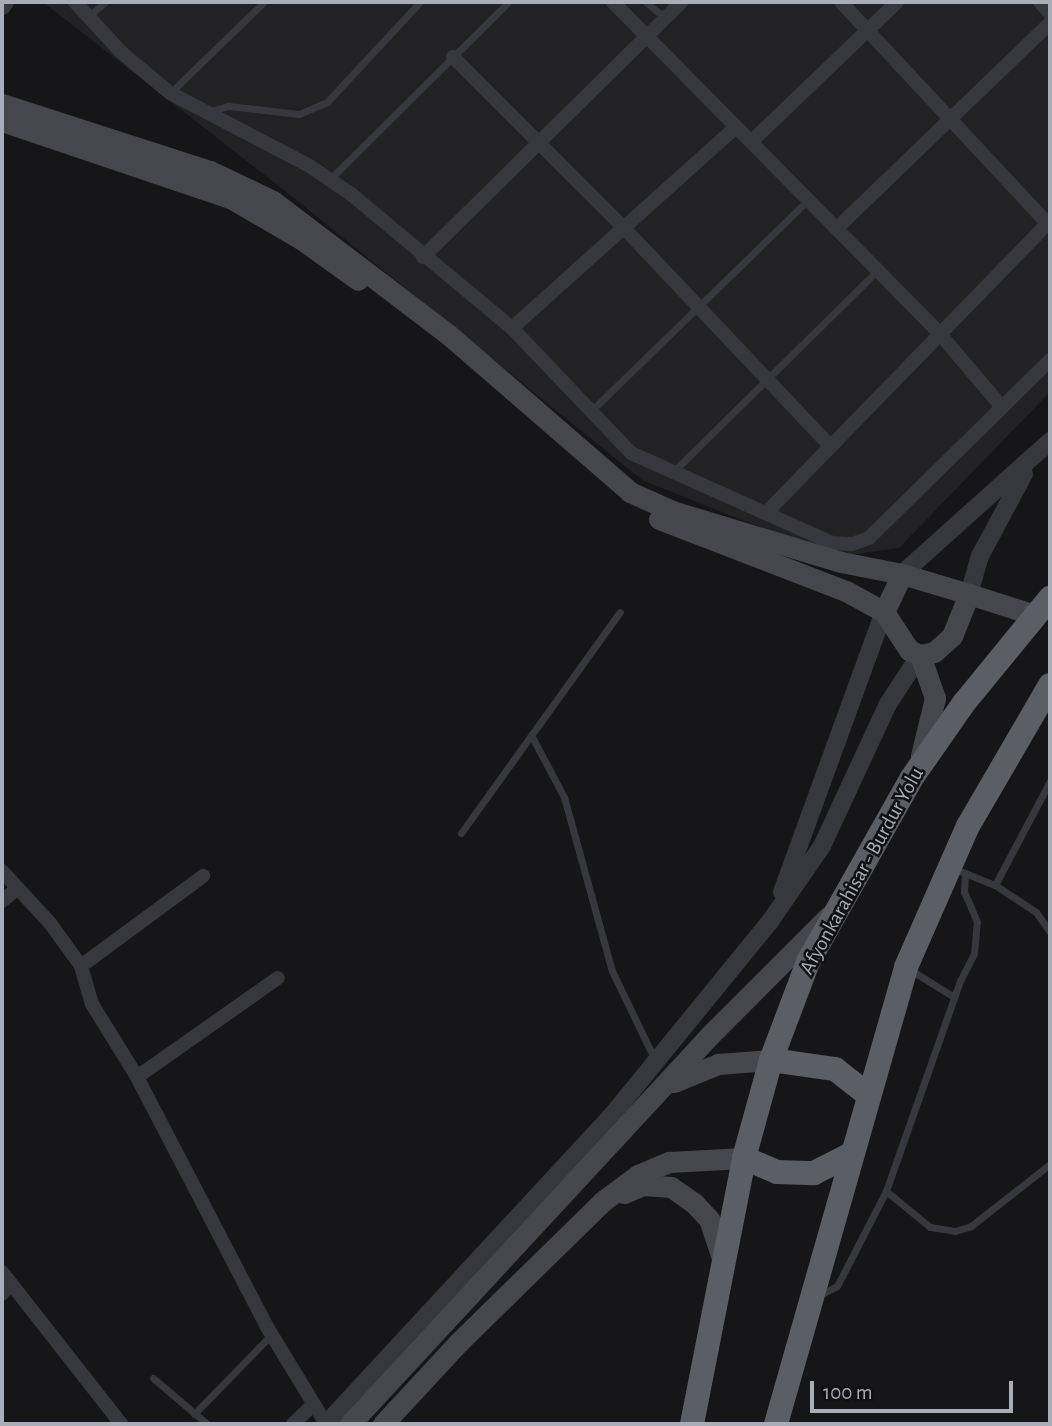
<!DOCTYPE html>
<html>
<head>
<meta charset="utf-8">
<style>
	body { margin:0 }
	#map { position:relative; width:1052px; height:1426px; overflow:hidden; background:#161618; font-family:"Alegreya Sans",sans-serif }
	div>[style] { position:absolute }
	[style*='--x'] { left:calc(var(--x)*1px); top:calc(var(--y)*1px); width:calc(var(--w)*1px); rotate:calc(var(--a)*1deg) }
	.built>* { inset:0; background:#222225 }
	.service>* { height:7px; margin:-3.5px; padding:0 3.5px; transform-origin:3.5px; border-radius:3.5px; background:#37383d }
	.minor>* { height:14px; margin:-7px; padding:0 7px; transform-origin:7px; border-radius:7px; background:#37383d }
	.tertiary>* { height:18px; margin:-9px; padding:0 9px; transform-origin:9px; border-radius:9px; background:#37383d }
	.secondary>* { height:21px; margin:-10.5px; padding:0 10.5px; transform-origin:10.5px; border-radius:10.5px; background:#45474d }
	.trunk>* { height:24px; margin:-12px; padding:0 12px; transform-origin:12px; border-radius:12px; background:#5b5e65 }
	span { translate:-50% -50%; white-space:nowrap; text-align:center; line-height:1.15; -webkit-text-stroke:5px #111113; paint-order:stroke }
	.street-label { font-size:21px; color:#a8adb8 }
	.frame { position:absolute; inset:0; border:4px solid #a8adb8; pointer-events:none }
	.scale { position:absolute; left:810px; top:1381px; width:203px; height:32px; box-sizing:border-box; border:4px solid #a8adb8; border-top:0; padding-left:9px; font-size:21px; line-height:24px; white-space:nowrap; color:#a8adb8; -webkit-text-stroke:5px #111113; paint-order:stroke }
</style>
</head>
<body>
<div id="map">
	<div class="built">
		<div style="clip-path:polygon(43px 2px,1050px 2px,1050px 392px,899px 548px,835px 557px,642px 480px,289px 194px)"></div>
	</div>
	<div class="service">
		<div style="--x:646;--y:2;--w:23;--a:40"></div>
		<div style="--x:90;--y:15;--w:20;--a:-41"></div>
		<div style="--x:170;--y:93;--w:131;--a:-44.1"></div>
		<div style="--x:208;--y:112;--w:21;--a:-17"></div>
		<div style="--x:228;--y:106;--w:71;--a:6.4"></div>
		<div style="--x:299;--y:114;--w:30;--a:-23"></div>
		<div style="--x:327;--y:102;--w:137;--a:-47.1"></div>
		<div style="--x:330;--y:179;--w:251;--a:-44.8"></div>
		<div style="--x:591;--y:411;--w:303;--a:-44.2"></div>
		<div style="--x:672;--y:473;--w:288;--a:-44.6"></div>
		<div style="--x:531;--y:735;--w:70;--a:62"></div>
		<div style="--x:564;--y:797;--w:180;--a:74.6"></div>
		<div style="--x:612;--y:971;--w:99;--a:64.2"></div>
		<div style="--x:461;--y:833;--w:272;--a:-54.3"></div>
		<div style="--x:960;--y:871;--w:38;--a:22"></div>
		<div style="--x:995;--y:885;--w:49;--a:33.4"></div>
		<div style="--x:1036;--y:912;--w:24;--a:55"></div>
		<div style="--x:995;--y:885;--w:118;--a:-62.1"></div>
		<div style="--x:909;--y:969;--w:53;--a:31.9"></div>
		<div style="--x:886;--y:1191;--w:57;--a:39.3"></div>
		<div style="--x:930;--y:1227;--w:25;--a:9"></div>
		<div style="--x:955;--y:1231;--w:17;--a:-17"></div>
		<div style="--x:971;--y:1226;--w:100;--a:-38.1"></div>
		<div style="--x:818;--y:1296;--w:21;--a:-28"></div>
		<div style="--x:837;--y:1286;--w:107;--a:-62.7"></div>
		<div style="--x:886;--y:1191;--w:223;--a:-70.6"></div>
		<div style="--x:960;--y:981;--w:30;--a:-63"></div>
		<div style="--x:974;--y:954;--w:32;--a:-85"></div>
		<div style="--x:977;--y:922;--w:33;--a:-113"></div>
		<div style="--x:964;--y:892;--w:19;--a:-87"></div>
		<div style="--x:153;--y:1378;--w:71;--a:40.4"></div>
		<div style="--x:194;--y:1414;--w:110;--a:-45.7"></div>
	</div>
	<div class="minor">
		<div style="--x:75;--y:2;--w:68;--a:47.4"></div>
		<div style="--x:121;--y:52;--w:64;--a:39.9"></div>
		<div style="--x:170;--y:93;--w:156;--a:27.6"></div>
		<div style="--x:308;--y:165;--w:52;--a:34"></div>
		<div style="--x:351;--y:194;--w:209;--a:39.8"></div>
		<div style="--x:512;--y:328;--w:173;--a:46.4"></div>
		<div style="--x:631;--y:453;--w:220;--a:24.1"></div>
		<div style="--x:832;--y:543;--w:20;--a:3"></div>
		<div style="--x:852;--y:544;--w:18;--a:-19"></div>
		<div style="--x:869;--y:538;--w:254;--a:-44.5"></div>
		<div style="--x:613;--y:2;--w:466;--a:45.4"></div>
		<div style="--x:940;--y:334;--w:96;--a:49.7"></div>
		<div style="--x:841;--y:2;--w:306;--a:47"></div>
		<div style="--x:1040;--y:2;--w:15;--a:48"></div>
		<div style="--x:453;--y:57;--w:242;--a:45"></div>
		<div style="--x:624;--y:228;--w:301;--a:46.6"></div>
		<div style="--x:751;--y:142;--w:202;--a:-43.8"></div>
		<div style="--x:836;--y:229;--w:297;--a:-43.9"></div>
		<div style="--x:423;--y:257;--w:363;--a:-44.6"></div>
		<div style="--x:512;--y:328;--w:301;--a:-41.9"></div>
		<div style="--x:768;--y:511;--w:405;--a:-45.8"></div>
		<div style="--x:2;--y:871;--w:71;--a:47.3"></div>
		<div style="--x:50;--y:923;--w:53;--a:54.2"></div>
		<div style="--x:81;--y:966;--w:152;--a:-36.4"></div>
		<div style="--x:2;--y:901;--w:19;--a:-39"></div>
		<div style="--x:81;--y:966;--w:40;--a:74"></div>
		<div style="--x:92;--y:1004;--w:86;--a:58.3"></div>
		<div style="--x:137;--y:1077;--w:172;--a:-35.1"></div>
		<div style="--x:137;--y:1077;--w:282;--a:62.5"></div>
		<div style="--x:267;--y:1327;--w:114;--a:58.7"></div>
		<div style="--x:2;--y:1272;--w:193;--a:51.9"></div>
		<div style="--x:2;--y:1294;--w:13;--a:-48"></div>
		<div style="--x:293;--y:1424;--w:28;--a:-44"></div>
	</div>
	<div class="tertiary">
		<div style="--x:2;--y:6;--w:5;--a:-53"></div>
		<div style="--x:902;--y:574;--w:199;--a:-41.9"></div>
		<div style="--x:969;--y:594;--w:40;--a:-74"></div>
		<div style="--x:980;--y:556;--w:93;--a:-61.8"></div>
		<div style="--x:782;--y:892;--w:298;--a:-70"></div>
		<div style="--x:326;--y:1424;--w:422;--a:-47.2"></div>
		<div style="--x:613;--y:1114;--w:250;--a:-50.8"></div>
		<div style="--x:771;--y:920;--w:90;--a:-55.4"></div>
		<div style="--x:822;--y:846;--w:157;--a:-65.1"></div>
		<div style="--x:888;--y:704;--w:59;--a:-56.9"></div>
	</div>
	<div class="secondary">
		<div style="--x:2;--y:104;--w:219;--a:17.9"></div>
		<div style="--x:210;--y:171;--w:70;--a:25.5"></div>
		<div style="--x:273;--y:201;--w:221;--a:37.3"></div>
		<div style="--x:449;--y:335;--w:240;--a:40.9"></div>
		<div style="--x:630;--y:492;--w:46;--a:24.3"></div>
		<div style="--x:672;--y:511;--w:177;--a:16.8"></div>
		<div style="--x:841;--y:562;--w:62;--a:11.1"></div>
		<div style="--x:2;--y:121;--w:243;--a:18.7"></div>
		<div style="--x:232;--y:199;--w:80;--a:30.1"></div>
		<div style="--x:301;--y:239;--w:70;--a:35.7"></div>
		<div style="--x:659;--y:519;--w:200;--a:21.1"></div>
		<div style="--x:846;--y:591;--w:43;--a:28.9"></div>
		<div style="--x:902;--y:574;--w:70;--a:16.6"></div>
		<div style="--x:969;--y:594;--w:45;--a:112"></div>
		<div style="--x:952;--y:636;--w:24;--a:138"></div>
		<div style="--x:934;--y:652;--w:14;--a:168"></div>
		<div style="--x:920;--y:655;--w:12;--a:-156"></div>
		<div style="--x:909;--y:650;--w:45;--a:-123.3"></div>
		<div style="--x:884;--y:612;--w:42;--a:-64.7"></div>
		<div style="--x:969;--y:594;--w:69;--a:17.7"></div>
		<div style="--x:920;--y:655;--w:46;--a:70.8"></div>
		<div style="--x:935;--y:698;--w:60;--a:103.6"></div>
		<div style="--x:674;--y:1082;--w:48;--a:-22.2"></div>
		<div style="--x:718;--y:1064;--w:53;--a:-4.3"></div>
		<div style="--x:624;--y:1193;--w:21;--a:-23"></div>
		<div style="--x:643;--y:1185;--w:28;--a:4"></div>
		<div style="--x:671;--y:1187;--w:28;--a:35"></div>
		<div style="--x:694;--y:1203;--w:22;--a:47"></div>
		<div style="--x:709;--y:1219;--w:44;--a:71.6"></div>
		<div style="--x:350;--y:1424;--w:531;--a:-47.21"></div>
		<div style="--x:711;--y:1034;--w:167;--a:-45"></div>
		<div style="--x:383;--y:1424;--w:112;--a:-47.2"></div>
		<div style="--x:459;--y:1342;--w:202;--a:-44.4"></div>
		<div style="--x:603;--y:1201;--w:44;--a:-36.6"></div>
		<div style="--x:638;--y:1175;--w:34;--a:-23"></div>
		<div style="--x:669;--y:1162;--w:75;--a:-3.1"></div>
	</div>
	<div class="trunk">
		<div style="--x:771;--y:1060;--w:65;--a:8"></div>
		<div style="--x:835;--y:1069;--w:41;--a:38"></div>
		<div style="--x:744;--y:1158;--w:36;--a:23"></div>
		<div style="--x:777;--y:1172;--w:37;--a:2"></div>
		<div style="--x:814;--y:1173;--w:39;--a:-27"></div>
		<div style="--x:692;--y:1424;--w:271;--a:-78.9"></div>
		<div style="--x:744;--y:1158;--w:102;--a:-74.6"></div>
		<div style="--x:771;--y:1060;--w:105;--a:-69.3"></div>
		<div style="--x:808;--y:962;--w:210;--a:-60.6"></div>
		<div style="--x:911;--y:779;--w:93;--a:-55.1"></div>
		<div style="--x:964;--y:703;--w:136;--a:-50.7"></div>
		<div style="--x:776;--y:1424;--w:475;--a:-74.1"></div>
		<div style="--x:906;--y:967;--w:154;--a:-66.3"></div>
		<div style="--x:968;--y:826;--w:163;--a:-59.8"></div>
	</div>
	<div class="street-label">
		<span style="left:862px;top:871px;rotate:-61deg">Afyonkarahisar - Burdur Yolu</span>
	</div>
	<div class="frame"></div>
	<div class="scale">100 m</div>
</div>
</body>
</html>
